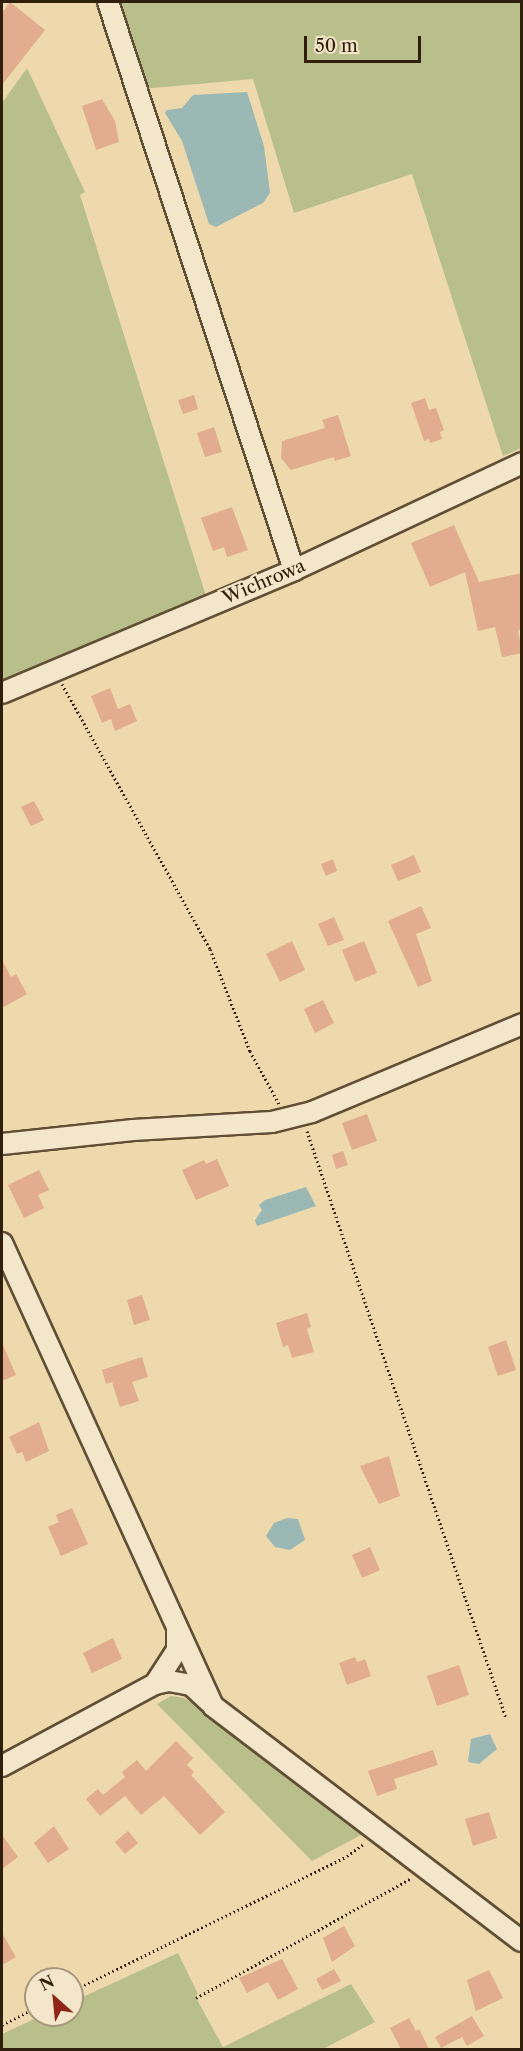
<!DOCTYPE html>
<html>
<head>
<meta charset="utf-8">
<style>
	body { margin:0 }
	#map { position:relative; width:523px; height:2051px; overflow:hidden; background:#eed9ad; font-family:"Libre Caslon Text",serif }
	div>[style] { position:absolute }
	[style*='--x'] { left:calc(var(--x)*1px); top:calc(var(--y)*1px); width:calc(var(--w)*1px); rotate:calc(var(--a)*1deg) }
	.green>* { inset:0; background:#b8bf8a }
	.water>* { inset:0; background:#9cb8b4 }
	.building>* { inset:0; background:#e2ac8e }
	.path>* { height:3px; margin-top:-1.5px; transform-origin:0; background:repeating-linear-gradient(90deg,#311f0d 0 1.5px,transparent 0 4.5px) }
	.roads { filter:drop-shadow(2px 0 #604e35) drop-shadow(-2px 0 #604e35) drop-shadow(0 2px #604e35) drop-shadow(0 -2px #604e35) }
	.minor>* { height:20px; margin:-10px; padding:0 10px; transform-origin:10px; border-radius:10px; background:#f4e6ca }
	span { translate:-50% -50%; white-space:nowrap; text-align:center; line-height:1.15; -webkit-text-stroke:4.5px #f4e6ca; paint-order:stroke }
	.street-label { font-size:18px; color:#311f0d }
	.frame { position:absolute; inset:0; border:3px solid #311f0d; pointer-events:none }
	.north { position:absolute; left:24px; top:1967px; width:60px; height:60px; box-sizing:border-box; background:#f4e6ca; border:2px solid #a6967e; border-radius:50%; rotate:333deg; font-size:16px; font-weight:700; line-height:24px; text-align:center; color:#311f0d }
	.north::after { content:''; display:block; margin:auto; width:21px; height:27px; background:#8f2418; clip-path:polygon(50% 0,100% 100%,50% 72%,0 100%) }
	.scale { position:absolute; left:304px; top:36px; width:117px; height:27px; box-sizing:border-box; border:3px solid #311f0d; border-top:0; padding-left:8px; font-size:18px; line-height:21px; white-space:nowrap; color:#311f0d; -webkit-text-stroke:4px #f4e6ca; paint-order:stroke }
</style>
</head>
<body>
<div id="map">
	<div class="green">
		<div style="clip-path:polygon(118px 2px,521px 2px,521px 448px,503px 456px,412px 174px,294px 213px,253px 79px,142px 89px)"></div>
		<div style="clip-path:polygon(27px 68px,85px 192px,80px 195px,206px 596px,2px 684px,2px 103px)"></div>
		<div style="clip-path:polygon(171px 1696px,184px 1698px,208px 1713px,361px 1835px,312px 1861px,157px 1704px)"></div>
		<div style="clip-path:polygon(178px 1953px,198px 1994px,195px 1996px,223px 2047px,351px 1984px,375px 2022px,323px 2049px,2px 2049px,2px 2034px,43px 2015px,72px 2015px,72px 2002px)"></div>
	</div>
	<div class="water">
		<div style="clip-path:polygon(247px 92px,264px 146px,270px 193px,263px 203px,216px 227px,209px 224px,182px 141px,165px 113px,167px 110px,182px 108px,193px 95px)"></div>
		<div style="clip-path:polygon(306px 1187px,316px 1206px,257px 1226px,255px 1220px,262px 1210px,259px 1205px,265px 1200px)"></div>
		<div style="clip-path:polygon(287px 1518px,298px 1519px,305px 1540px,290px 1550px,275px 1547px,266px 1536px,274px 1523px)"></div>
		<div style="clip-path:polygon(490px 1734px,497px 1749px,479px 1764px,468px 1762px,471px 1739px)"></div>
	</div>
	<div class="building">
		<div style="clip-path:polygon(10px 2px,45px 30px,2px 85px,2px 13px)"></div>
		<div style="clip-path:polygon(102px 99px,115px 121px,119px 142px,96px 150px,82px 106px)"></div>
		<div style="clip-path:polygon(194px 395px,198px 409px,183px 414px,178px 400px)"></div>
		<div style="clip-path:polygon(425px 398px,429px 410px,436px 408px,444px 430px,440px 432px,442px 439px,430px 443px,429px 439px,424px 441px,411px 403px)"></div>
		<div style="clip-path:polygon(338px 415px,351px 456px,335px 461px,334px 457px,291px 470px,281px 458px,282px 441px,325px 428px,322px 420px)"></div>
		<div style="clip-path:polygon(214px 427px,222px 452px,205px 457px,197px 433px)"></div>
		<div style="clip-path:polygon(232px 507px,248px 550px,227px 557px,224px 547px,213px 551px,201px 518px)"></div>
		<div style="clip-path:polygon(454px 525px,479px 582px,522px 573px,522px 629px,518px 630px,522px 653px,502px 657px,495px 627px,478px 631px,465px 572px,430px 587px,411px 543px)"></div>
		<div style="clip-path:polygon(110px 688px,118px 709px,130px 704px,137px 721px,115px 731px,111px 719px,102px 723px,91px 696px)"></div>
		<div style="clip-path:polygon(34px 801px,44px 820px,31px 826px,21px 807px)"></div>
		<div style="clip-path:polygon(414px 855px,421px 872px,398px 881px,391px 865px)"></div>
		<div style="clip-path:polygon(333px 859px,337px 871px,326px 876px,321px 864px)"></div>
		<div style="clip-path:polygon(421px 906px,431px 928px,416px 934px,432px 981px,418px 987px,388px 921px)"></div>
		<div style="clip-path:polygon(334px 917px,344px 940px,328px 946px,318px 924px)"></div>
		<div style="clip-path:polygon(292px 941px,305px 970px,280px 982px,266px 954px)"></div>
		<div style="clip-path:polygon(364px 941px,377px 973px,355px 982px,342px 950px)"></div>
		<div style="clip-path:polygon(2px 960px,11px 977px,16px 974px,27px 994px,2px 1008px)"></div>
		<div style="clip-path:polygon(323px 1000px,334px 1023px,315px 1033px,304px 1009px)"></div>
		<div style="clip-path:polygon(367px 1114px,377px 1141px,352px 1150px,342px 1123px)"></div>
		<div style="clip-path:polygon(343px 1151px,348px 1165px,336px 1169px,332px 1155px)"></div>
		<div style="clip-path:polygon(217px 1159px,229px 1186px,196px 1200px,182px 1170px,204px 1160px,206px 1164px)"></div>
		<div style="clip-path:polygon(39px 1170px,49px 1190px,38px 1195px,44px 1208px,24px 1218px,8px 1185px)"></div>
		<div style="clip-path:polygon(142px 1295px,150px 1320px,134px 1325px,127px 1300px)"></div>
		<div style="clip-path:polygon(307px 1313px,311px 1327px,307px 1329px,314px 1352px,292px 1358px,288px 1345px,283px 1347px,276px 1323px)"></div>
		<div style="clip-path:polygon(506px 1340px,516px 1370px,498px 1376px,488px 1347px)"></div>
		<div style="clip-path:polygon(2px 1343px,16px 1375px,2px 1381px)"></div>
		<div style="clip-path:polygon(142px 1357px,148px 1377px,132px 1382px,139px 1401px,120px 1407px,112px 1382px,106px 1384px,102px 1370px)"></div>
		<div style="clip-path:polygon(39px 1422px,49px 1451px,26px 1462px,22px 1452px,17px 1454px,9px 1437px)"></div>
		<div style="clip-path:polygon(389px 1456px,400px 1496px,379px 1504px,360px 1466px)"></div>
		<div style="clip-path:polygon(72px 1508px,88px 1544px,61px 1556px,48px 1527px,59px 1522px,56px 1515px)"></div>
		<div style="clip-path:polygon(370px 1547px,380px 1570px,362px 1578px,352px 1555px)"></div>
		<div style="clip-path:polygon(113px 1638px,122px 1659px,92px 1673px,83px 1653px)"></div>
		<div style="clip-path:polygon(355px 1657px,357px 1662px,365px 1659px,371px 1676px,347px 1685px,339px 1663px)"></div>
		<div style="clip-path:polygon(459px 1665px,469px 1695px,437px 1706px,427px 1676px)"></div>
		<div style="clip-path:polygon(176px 1741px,193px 1758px,187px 1765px,194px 1772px,191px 1775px,225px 1812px,200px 1835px,164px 1796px,141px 1815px,125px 1796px,100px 1816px,86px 1799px,98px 1789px,103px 1795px,125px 1777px,122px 1772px,137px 1760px,146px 1771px)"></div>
		<div style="clip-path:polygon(433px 1750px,438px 1765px,394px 1779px,397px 1789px,377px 1796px,368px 1771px)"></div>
		<div style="clip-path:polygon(489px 1812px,497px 1838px,473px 1846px,465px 1819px)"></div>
		<div style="clip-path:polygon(54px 1826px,69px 1849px,48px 1863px,34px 1843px)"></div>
		<div style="clip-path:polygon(128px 1831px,138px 1843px,125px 1854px,115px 1842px)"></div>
		<div style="clip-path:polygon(2px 1835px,18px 1857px,2px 1869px)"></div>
		<div style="clip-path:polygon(344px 1926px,355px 1946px,332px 1962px,323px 1938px)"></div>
		<div style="clip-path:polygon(2px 1933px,16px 1957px,2px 1965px)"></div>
		<div style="clip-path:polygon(282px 1959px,298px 1989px,278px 2000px,268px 1982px,247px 1993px,239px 1978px)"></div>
		<div style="clip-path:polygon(334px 1969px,341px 1981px,322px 1990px,316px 1979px)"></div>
		<div style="clip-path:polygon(489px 1970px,503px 1998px,476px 2011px,467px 1980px)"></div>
		<div style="clip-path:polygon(472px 2016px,484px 2036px,467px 2046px,462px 2037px,441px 2048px,435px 2037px)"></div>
		<div style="clip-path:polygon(409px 2018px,416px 2031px,419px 2029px,429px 2049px,401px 2049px,390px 2028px)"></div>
	</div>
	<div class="path">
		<div style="--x:62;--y:684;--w:304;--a:60.8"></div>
		<div style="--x:210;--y:949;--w:110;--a:68.6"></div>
		<div style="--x:250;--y:1051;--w:60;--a:61.3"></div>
		<div style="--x:307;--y:1131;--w:620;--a:71.27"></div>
		<div style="--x:72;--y:1991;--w:306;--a:-26.1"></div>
		<div style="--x:347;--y:1856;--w:22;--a:-36"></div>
		<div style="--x:196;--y:1998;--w:247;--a:-29.1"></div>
		<div style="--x:2;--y:2025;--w:38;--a:-27"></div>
	</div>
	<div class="roads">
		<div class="minor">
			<div style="--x:108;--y:2;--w:598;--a:71.87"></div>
			<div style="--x:2;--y:693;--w:317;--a:-22.8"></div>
			<div style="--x:294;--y:570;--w:252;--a:-25.1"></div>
			<div style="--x:2;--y:1144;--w:132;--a:-6.1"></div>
			<div style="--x:133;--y:1130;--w:139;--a:-3.3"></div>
			<div style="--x:272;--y:1122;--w:41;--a:-14"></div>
			<div style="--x:312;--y:1112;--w:228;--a:-22.7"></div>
			<div style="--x:2;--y:1243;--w:509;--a:65.5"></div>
			<div style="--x:213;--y:1706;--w:388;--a:37.3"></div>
			<div style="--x:155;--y:1684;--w:40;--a:-57.1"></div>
			<div style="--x:177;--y:1650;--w:20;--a:-90"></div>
			<div style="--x:2;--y:1766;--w:174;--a:-28.2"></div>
			<div style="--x:155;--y:1684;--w:14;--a:-12"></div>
			<div style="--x:169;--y:1681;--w:22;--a:10"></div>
			<div style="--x:191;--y:1685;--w:25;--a:43"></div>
		</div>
	</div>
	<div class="street-label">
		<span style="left:264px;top:582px;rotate:-23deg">Wichrowa</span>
	</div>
	<div class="frame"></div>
	<div class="north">N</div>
	<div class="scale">50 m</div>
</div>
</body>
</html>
